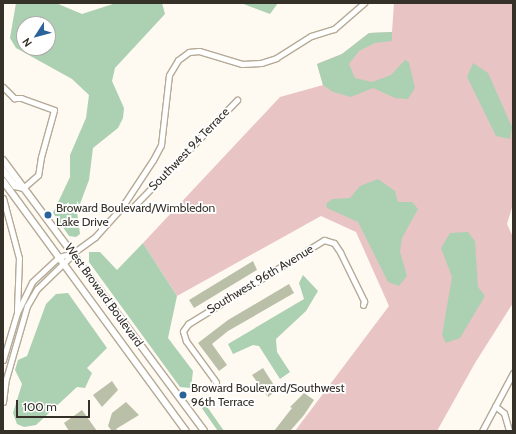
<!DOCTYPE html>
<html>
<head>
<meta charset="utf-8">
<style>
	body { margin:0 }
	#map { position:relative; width:516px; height:434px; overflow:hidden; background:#fef9f1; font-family:Cabin,sans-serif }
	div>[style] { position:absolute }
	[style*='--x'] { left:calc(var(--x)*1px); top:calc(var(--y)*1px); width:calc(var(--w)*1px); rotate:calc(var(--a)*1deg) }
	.green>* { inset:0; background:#e9c4c5 }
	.water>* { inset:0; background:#acd0b2 }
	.canal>* { height:5px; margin:-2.5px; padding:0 2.5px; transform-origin:2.5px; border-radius:2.5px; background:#acd0b2 }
	.building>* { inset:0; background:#babfa8 }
	.roads { filter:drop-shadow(1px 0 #b5aa96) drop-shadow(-1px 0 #b5aa96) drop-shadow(0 1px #b5aa96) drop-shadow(0 -1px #b5aa96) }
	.minor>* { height:5px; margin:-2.5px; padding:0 2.5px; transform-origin:2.5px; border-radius:2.5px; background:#fff }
	.major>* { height:6px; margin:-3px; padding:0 3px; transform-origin:3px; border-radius:3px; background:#fff }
	.dots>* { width:11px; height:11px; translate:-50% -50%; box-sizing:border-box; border:2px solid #fff; border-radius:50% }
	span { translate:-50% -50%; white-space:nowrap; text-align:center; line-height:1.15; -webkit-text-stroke:3.5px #fff; paint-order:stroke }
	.street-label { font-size:12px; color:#353028 }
	.poi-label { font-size:12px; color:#353028 }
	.left { translate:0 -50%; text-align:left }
	.frame { position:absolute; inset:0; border:4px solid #353028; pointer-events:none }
	.north { position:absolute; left:16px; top:16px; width:40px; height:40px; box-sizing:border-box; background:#fff; border:1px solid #aeaca9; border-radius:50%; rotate:234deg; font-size:11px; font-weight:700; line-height:16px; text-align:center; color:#353028 }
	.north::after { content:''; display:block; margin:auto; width:14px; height:18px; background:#2a629a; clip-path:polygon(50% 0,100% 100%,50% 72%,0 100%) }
	.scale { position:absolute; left:16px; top:400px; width:74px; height:18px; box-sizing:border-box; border:2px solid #353028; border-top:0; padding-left:5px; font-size:12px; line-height:14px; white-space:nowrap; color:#353028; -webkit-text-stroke:3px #fff; paint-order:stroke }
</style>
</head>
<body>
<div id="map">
	<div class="green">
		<div style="clip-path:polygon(394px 3px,513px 3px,513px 204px,507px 224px,513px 237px,513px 303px,475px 363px,437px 431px,295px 431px,389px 306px,356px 232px,321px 216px,177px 296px,143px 243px,280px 97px,323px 85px,317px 64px,342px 54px,369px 33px,392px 32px)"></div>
	</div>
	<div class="water">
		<div style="clip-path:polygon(evenodd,16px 3px,56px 3px,82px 14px,116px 3px,162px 3px,165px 14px,115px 68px,112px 81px,124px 108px,123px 118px,118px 128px,93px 148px,89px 180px,77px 212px,80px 234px,76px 237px,69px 236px,53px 213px,70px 177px,70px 155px,86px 118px,89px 95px,72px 79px,16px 48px,10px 38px,16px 3px,24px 24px,48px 24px,48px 48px,24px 48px,24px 24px)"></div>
		<div style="clip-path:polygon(241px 3px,278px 3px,270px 14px)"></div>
		<div style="clip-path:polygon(392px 32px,392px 41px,375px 43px,359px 51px,349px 64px,355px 78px,372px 82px,391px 75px,405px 60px,409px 62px,415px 88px,408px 99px,395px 98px,373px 88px,351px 97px,333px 92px,323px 85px,317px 64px,342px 54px,369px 33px)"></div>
		<div style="clip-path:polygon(473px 63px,488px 73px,512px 127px,510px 139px,496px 136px,467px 77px)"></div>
		<div style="clip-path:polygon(378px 179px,395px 191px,398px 202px,412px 202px,418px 209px,402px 238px,400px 252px,407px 276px,399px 286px,388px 282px,358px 222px,327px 208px,326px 204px,332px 199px,350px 198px,360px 186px)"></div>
		<div style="clip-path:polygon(468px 232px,475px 241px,478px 287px,485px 296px,460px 338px,446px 343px,442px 335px,452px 277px,441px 248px,450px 233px)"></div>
		<div style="clip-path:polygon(143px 243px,177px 296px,168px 338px,193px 371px,191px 388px,180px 387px,89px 262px,89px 252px,100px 252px,117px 270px)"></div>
		<div style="clip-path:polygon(303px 275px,318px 291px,306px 311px,276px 339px,277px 352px,290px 372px,280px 379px,259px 346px,253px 345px,233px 354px,228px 344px,304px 299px,299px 283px)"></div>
		<div style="clip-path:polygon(68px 293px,107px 348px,87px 368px,92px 373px,85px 388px,77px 387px,36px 425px,24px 427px,17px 424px,13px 413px,22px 384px,15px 370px,18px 360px,27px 356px,46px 304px,56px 294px)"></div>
	</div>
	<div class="canal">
		<div style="--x:204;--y:407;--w:29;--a:55"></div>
	</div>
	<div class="building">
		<div style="clip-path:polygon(253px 261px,257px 270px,194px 308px,189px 300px)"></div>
		<div style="clip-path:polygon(289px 284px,294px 293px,228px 331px,212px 344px,227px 365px,219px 371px,198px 343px,228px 320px)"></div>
		<div style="clip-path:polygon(263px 368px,277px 390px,268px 397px,252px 375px)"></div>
		<div style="clip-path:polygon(112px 381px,118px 390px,102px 407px,93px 395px)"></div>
		<div style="clip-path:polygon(304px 393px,314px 400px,304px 415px,290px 431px,274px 431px,292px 408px,290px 407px)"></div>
		<div style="clip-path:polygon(126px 402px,139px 415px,116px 429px,118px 431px,112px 431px,108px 426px,112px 413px)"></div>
		<div style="clip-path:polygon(82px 410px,97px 431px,69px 431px,64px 423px)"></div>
	</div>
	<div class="roads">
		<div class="minor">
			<div style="--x:3;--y:87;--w:16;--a:45"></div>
			<div style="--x:14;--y:98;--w:7;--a:0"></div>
			<div style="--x:21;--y:98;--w:35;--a:20"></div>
			<div style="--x:54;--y:110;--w:49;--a:105.5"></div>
			<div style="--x:41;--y:157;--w:18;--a:99"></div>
			<div style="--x:38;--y:175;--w:20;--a:139"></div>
			<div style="--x:3;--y:198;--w:62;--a:75.1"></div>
			<div style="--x:19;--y:258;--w:53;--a:92.2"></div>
			<div style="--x:122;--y:207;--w:10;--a:6"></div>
			<div style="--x:132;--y:208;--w:151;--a:-45.8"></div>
			<div style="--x:3;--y:360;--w:49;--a:-73.4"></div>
			<div style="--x:17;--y:313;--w:34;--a:-64"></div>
			<div style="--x:32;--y:282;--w:37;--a:-43"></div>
			<div style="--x:59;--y:257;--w:15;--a:-16"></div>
			<div style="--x:73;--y:253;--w:27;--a:-36"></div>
			<div style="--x:95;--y:237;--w:40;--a:-48"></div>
			<div style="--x:122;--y:207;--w:56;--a:-56.6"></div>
			<div style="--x:153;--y:160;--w:17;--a:-62"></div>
			<div style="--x:161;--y:145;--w:70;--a:-83.5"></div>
			<div style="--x:169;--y:75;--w:17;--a:-59"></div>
			<div style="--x:178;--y:60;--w:14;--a:-36"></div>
			<div style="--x:189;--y:52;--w:10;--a:-6"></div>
			<div style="--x:199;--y:51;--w:45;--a:16.8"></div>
			<div style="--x:242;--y:64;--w:19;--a:-3"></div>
			<div style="--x:261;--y:63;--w:16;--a:-18"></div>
			<div style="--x:276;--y:58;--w:41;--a:-32.2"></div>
			<div style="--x:311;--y:36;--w:24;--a:-17"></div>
			<div style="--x:334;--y:29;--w:40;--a:-41"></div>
			<div style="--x:216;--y:382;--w:51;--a:-126.2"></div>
			<div style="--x:186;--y:341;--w:10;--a:-107"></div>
			<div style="--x:183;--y:331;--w:9;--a:-54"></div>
			<div style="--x:188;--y:324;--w:160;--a:-31.7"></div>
			<div style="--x:324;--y:240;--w:10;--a:17"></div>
			<div style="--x:334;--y:243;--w:11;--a:56"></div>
			<div style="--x:340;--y:252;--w:55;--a:63.9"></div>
			<div style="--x:364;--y:301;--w:4;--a:104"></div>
			<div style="--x:3;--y:402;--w:23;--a:-83"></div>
			<div style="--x:6;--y:379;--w:76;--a:-74"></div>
			<div style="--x:27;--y:306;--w:20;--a:-60"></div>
			<div style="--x:37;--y:289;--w:50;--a:-44.2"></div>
			<div style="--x:495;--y:406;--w:11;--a:38"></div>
			<div style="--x:504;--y:413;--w:19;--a:74"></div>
			<div style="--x:482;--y:431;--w:66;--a:-61.9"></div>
		</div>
		<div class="major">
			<div style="--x:3;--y:160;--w:337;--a:53.4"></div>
			<div style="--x:3;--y:170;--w:20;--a:53"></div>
			<div style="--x:15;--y:186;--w:8;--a:14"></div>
			<div style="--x:3;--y:181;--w:310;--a:53.8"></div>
		</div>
	</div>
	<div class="dots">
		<div style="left:48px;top:215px;background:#2a629a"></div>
		<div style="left:183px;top:395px;background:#2a629a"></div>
	</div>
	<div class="street-label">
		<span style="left:189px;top:149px;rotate:-46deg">Southwest 94 Terrace</span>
		<span style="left:260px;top:279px;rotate:-31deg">Southwest 96th Avenue</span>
		<span style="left:104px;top:295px;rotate:54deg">West Broward Boulevard</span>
	</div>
	<div class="poi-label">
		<span class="left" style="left:56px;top:215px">Broward Boulevard/Wimbledon<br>Lake Drive</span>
		<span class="left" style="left:191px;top:395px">Broward Boulevard/Southwest<br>96th Terrace</span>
	</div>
	<div class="frame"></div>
	<div class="north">N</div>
	<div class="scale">100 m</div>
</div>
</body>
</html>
